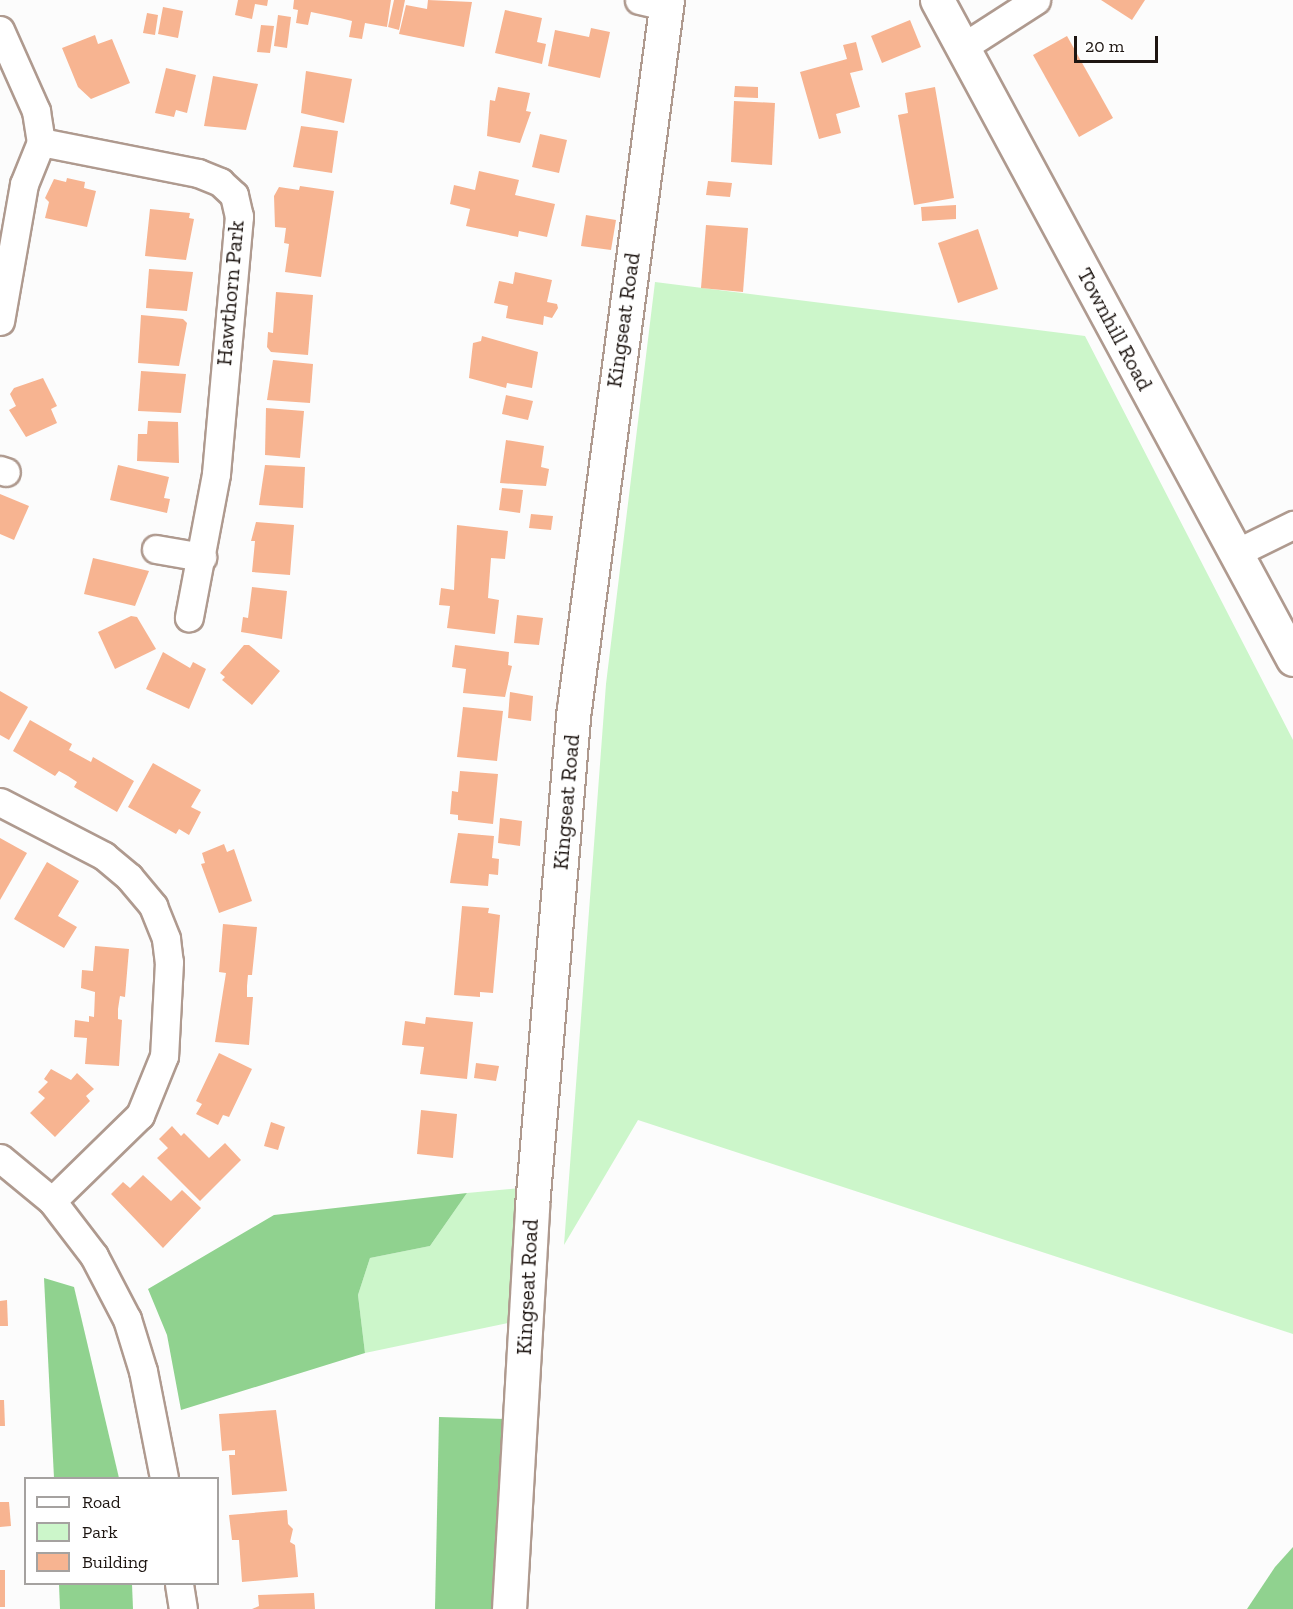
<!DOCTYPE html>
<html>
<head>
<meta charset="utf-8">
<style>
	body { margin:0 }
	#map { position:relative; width:1293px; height:1609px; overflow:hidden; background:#fcfcfc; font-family:"Zilla Slab",serif }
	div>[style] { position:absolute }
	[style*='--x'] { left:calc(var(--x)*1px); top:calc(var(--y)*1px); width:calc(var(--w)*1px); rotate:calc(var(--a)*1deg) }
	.green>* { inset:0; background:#ccf6ca }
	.forest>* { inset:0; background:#90d28f }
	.building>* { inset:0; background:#f7b491 }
	.roads { filter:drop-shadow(2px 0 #af9a8f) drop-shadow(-2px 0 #af9a8f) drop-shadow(0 2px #af9a8f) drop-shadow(0 -2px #af9a8f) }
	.minor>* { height:27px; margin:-13.5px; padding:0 13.5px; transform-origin:13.5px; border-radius:13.5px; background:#fff }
	.tertiary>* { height:33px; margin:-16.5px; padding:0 16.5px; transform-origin:16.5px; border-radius:16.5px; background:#fff }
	span { translate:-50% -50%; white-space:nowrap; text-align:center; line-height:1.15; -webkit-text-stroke:6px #fff; paint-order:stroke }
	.street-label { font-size:22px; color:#1e1612 }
	.legend { position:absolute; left:24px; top:1477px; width:195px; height:108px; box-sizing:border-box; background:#fff; border:2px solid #a5a2a0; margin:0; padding:8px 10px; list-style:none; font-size:18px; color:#1e1612 }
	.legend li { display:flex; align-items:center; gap:12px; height:30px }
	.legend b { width:30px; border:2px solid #a5a2a0 }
	.scale { position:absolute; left:1074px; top:36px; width:84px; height:27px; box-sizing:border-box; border:3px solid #1e1612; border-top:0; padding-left:8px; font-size:18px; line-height:21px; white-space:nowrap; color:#1e1612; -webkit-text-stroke:4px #fff; paint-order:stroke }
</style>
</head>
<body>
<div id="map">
	<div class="green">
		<div style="clip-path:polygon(655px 282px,1085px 336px,1293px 740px,1293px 1334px,638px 1120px,564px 1245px,606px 684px)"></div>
		<div style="clip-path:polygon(520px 1188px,508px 1323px,365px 1353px,358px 1295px,370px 1258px,430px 1246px,467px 1193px)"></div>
	</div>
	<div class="forest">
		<div style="clip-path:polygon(467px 1193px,430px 1246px,370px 1258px,358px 1295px,365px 1353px,181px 1410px,167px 1335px,148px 1289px,274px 1215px)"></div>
		<div style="clip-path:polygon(44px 1278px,74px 1287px,119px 1478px,54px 1478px)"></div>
		<div style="clip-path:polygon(439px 1417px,505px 1419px,496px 1609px,435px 1609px)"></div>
		<div style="clip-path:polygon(1293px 1547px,1293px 1609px,1247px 1609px,1275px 1567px)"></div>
		<div style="clip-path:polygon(59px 1584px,132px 1584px,133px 1609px,60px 1609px)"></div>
	</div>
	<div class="building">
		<div style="clip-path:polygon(238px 0,268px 0,267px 6px,255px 4px,252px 19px,235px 15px)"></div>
		<div style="clip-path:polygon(294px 0,391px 0,387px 27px,365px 23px,362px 39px,349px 37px,352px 21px,340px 18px,311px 12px,308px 25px,296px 23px,298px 10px,293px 9px)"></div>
		<div style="clip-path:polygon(394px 0,405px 0,399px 30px,388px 27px)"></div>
		<div style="clip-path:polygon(428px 0,472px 2px,464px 47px,399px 34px,406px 5px,427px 9px)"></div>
		<div style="clip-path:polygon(1101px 0,1145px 0,1132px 20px)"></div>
		<div style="clip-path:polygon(163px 7px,183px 11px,178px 38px,158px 34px)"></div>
		<div style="clip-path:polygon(505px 10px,542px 18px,537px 42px,546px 44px,542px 64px,495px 53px)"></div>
		<div style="clip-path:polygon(147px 13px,158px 15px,155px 35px,143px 33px)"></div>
		<div style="clip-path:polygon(278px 15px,291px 17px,287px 48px,274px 46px)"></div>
		<div style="clip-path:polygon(910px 20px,921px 47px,882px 63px,871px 36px)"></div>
		<div style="clip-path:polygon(261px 25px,274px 26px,270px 53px,257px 52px)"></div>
		<div style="clip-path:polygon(591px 28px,610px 32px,600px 78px,548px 66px,555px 30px,589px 37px)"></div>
		<div style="clip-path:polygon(95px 35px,98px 44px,112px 39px,130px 83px,91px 99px,78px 87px,62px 48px)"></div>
		<div style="clip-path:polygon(1067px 36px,1113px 118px,1079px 137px,1033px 55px)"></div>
		<div style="clip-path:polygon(856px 42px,863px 70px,850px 73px,860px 107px,836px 114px,841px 133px,819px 139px,800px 72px,847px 59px,843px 45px)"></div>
		<div style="clip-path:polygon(166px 68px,196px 75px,187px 113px,176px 110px,174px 117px,155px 113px)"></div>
		<div style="clip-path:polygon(306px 71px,352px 79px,344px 123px,301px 113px)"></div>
		<div style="clip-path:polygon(213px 76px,258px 84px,246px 130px,204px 126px)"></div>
		<div style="clip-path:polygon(735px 86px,758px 87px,758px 98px,734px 97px)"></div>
		<div style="clip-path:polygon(498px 87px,530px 93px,526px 111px,531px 112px,520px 143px,487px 136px,490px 100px,495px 101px)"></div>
		<div style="clip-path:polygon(935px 87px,954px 198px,914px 205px,898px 115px,908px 113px,905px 93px)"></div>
		<div style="clip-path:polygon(734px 101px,775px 103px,772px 165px,731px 162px)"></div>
		<div style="clip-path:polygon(301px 126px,338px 131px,332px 173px,293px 167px)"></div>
		<div style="clip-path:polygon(540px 134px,567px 140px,559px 173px,532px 167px)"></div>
		<div style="clip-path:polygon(479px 171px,519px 180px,515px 195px,555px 204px,547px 237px,519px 231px,518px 237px,466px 226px,470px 209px,450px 204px,454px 185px,475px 190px)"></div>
		<div style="clip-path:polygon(67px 178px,85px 182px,84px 188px,96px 191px,87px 227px,45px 218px,49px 202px,45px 198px,54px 179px,66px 182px)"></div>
		<div style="clip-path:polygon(708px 181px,732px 183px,730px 197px,706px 195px)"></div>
		<div style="clip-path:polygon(300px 186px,334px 191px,321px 277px,285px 272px,289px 244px,284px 243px,286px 228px,275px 227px,274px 196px,279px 187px,299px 190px)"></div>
		<div style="clip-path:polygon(956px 205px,956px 219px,922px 221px,921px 207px)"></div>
		<div style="clip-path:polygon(150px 209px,190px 213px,189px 218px,194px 219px,186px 260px,145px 256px)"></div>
		<div style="clip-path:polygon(586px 215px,616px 220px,611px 250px,581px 246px)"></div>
		<div style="clip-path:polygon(706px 225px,748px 228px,743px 292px,701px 288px)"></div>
		<div style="clip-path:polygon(978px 229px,998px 289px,958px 303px,938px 243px)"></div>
		<div style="clip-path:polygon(149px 269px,193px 272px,187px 311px,146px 308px)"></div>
		<div style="clip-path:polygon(515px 272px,552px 280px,547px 302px,557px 304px,558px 308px,552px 318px,544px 316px,543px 325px,506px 318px,508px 306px,494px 303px,499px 281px,513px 284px)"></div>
		<div style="clip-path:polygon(276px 292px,313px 295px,308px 355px,271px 352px,267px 347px,268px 332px,273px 333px)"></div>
		<div style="clip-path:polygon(141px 315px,183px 319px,187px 323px,179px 366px,138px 363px)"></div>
		<div style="clip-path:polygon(482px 336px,538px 352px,532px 388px,507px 383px,506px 388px,469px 378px,473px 343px,481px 341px)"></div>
		<div style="clip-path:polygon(273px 360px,313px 364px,310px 403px,267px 400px)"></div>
		<div style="clip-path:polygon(141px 371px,186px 374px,181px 413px,138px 411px)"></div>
		<div style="clip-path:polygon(43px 378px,57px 406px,51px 409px,57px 423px,26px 437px,9px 410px,16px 406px,10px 394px,14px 388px)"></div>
		<div style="clip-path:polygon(506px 395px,533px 401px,528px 420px,502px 414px)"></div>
		<div style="clip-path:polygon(266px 408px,304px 411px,300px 458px,265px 455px)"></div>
		<div style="clip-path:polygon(148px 421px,178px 422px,179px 463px,137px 461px,138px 434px,147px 434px)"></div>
		<div style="clip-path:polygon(506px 440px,544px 446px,541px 467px,549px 469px,546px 486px,500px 483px)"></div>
		<div style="clip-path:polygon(118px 465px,169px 477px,164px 498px,170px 499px,167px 513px,110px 500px)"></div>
		<div style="clip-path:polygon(265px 465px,305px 467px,303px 508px,259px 505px)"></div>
		<div style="clip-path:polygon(502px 488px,523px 490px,520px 513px,499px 510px)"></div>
		<div style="clip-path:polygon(0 494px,29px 506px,14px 540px,0 534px)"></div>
		<div style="clip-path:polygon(531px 514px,553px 516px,551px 530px,529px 528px)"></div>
		<div style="clip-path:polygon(256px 522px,294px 525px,290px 575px,252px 572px,255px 541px,251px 541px)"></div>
		<div style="clip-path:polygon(457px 525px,508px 531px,505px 559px,491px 558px,488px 598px,499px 600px,495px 634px,447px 628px,450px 606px,439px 605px,441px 588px,454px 590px)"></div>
		<div style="clip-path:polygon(93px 558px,149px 571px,135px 606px,84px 594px)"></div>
		<div style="clip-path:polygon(252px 587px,287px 591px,282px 639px,241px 632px,243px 617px,248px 618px)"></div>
		<div style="clip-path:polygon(517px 615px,543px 618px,539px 645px,514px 643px)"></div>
		<div style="clip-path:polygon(131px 616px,137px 617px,156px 649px,115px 669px,98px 632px)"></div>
		<div style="clip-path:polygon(244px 645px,249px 645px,280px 671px,252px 705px,222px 680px,225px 677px,220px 673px)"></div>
		<div style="clip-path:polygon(455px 645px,509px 652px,508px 665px,512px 666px,505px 697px,463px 693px,466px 669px,452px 667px)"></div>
		<div style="clip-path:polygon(163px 652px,190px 668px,193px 662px,206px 669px,189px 709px,146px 689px)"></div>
		<div style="clip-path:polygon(0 691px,28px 707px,9px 740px,0 735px)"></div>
		<div style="clip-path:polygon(510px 692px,533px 696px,531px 721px,508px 718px)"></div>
		<div style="clip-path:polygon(463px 707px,503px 711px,497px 761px,457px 757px)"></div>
		<div style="clip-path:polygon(30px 720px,72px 744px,69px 750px,91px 762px,93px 757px,134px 781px,117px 812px,74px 787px,77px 782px,68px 776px,59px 771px,55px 776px,13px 751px)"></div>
		<div style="clip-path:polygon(153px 763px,201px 790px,191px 807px,201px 812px,189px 835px,179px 829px,176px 834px,128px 807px)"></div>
		<div style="clip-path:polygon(460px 771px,498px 774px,493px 824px,458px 820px,458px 815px,450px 814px,452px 791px,458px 792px)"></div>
		<div style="clip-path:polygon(500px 818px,522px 821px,520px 846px,498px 843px)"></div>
		<div style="clip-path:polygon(458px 833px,494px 836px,492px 858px,499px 859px,498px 875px,489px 874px,488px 886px,450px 883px)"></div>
		<div style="clip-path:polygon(0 838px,27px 853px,0 900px)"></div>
		<div style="clip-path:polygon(224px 844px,227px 852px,234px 849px,252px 901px,219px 913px,201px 864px,205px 863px,202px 853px)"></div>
		<div style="clip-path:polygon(47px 862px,79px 881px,58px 916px,77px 927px,64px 948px,14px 919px)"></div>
		<div style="clip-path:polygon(462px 906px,489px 908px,488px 913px,500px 915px,493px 993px,480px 992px,480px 997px,454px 995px)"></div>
		<div style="clip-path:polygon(223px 924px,257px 927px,252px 975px,248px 975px,247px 986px,247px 997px,253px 997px,249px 1045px,215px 1042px,226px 973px,219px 972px)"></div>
		<div style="clip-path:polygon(95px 946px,129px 949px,125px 997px,120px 996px,118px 1009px,118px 1019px,122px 1020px,119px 1066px,85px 1064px,87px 1038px,74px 1037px,75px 1020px,89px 1022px,89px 1016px,94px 1017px,95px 992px,81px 988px,82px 970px,93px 971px)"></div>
		<div style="clip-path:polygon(426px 1017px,473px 1022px,467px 1079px,420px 1074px,424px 1047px,402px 1045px,405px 1021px,425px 1024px)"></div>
		<div style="clip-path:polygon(219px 1053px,252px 1069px,229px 1117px,223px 1115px,218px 1125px,196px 1114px,202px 1104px,196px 1101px)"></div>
		<div style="clip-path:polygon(476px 1063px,499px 1066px,496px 1081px,474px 1078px)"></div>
		<div style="clip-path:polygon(51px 1069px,71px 1080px,77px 1073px,94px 1089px,86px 1096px,90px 1101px,55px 1137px,30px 1113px,45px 1098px,38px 1092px,48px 1082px,44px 1079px)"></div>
		<div style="clip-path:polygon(421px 1110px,457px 1114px,453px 1158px,417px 1154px)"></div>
		<div style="clip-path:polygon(271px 1122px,285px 1127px,278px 1150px,264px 1146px)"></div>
		<div style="clip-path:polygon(172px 1126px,181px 1136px,184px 1133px,209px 1158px,225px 1143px,241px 1160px,200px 1201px,157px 1158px,168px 1148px,159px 1139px)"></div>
		<div style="clip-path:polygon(143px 1175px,171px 1201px,182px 1190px,201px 1208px,163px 1248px,111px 1194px,123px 1182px,130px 1188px)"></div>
		<div style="clip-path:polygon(7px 1300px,8px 1326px,0 1326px,0 1301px)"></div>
		<div style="clip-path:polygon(0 1400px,4px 1400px,5px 1426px,0 1426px)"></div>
		<div style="clip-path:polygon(276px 1410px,287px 1491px,232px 1495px,229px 1455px,235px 1455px,235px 1450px,222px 1451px,219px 1414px)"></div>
		<div style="clip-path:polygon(0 1502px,9px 1502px,11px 1526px,0 1527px)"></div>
		<div style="clip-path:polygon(287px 1510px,288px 1524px,293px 1529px,290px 1542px,295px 1545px,298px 1577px,242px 1582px,239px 1540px,232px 1540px,229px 1515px)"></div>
		<div style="clip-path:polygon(0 1570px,5px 1570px,5px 1607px,0 1607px)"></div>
		<div style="clip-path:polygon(314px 1593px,315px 1609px,252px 1609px,259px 1606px,258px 1595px)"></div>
	</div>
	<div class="roads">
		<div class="minor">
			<div style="--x:639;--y:0;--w:28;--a:13"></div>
			<div style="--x:0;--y:30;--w:89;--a:66"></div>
			<div style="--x:36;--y:111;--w:31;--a:81"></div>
			<div style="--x:41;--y:142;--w:45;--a:112"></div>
			<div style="--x:24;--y:184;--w:139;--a:99.9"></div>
			<div style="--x:963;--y:47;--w:87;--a:-32.8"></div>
			<div style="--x:41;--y:142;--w:160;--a:11.2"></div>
			<div style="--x:198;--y:173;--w:24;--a:22"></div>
			<div style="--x:220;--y:182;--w:19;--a:43"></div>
			<div style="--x:234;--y:195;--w:22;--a:77"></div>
			<div style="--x:239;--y:216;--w:259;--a:95.1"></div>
			<div style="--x:216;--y:474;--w:146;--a:100.7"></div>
			<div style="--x:0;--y:470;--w:6;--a:18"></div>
			<div style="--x:156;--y:549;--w:47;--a:9.9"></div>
			<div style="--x:1236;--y:553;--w:64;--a:-26.2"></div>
			<div style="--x:0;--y:802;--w:117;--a:27.4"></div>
			<div style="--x:104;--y:856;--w:33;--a:40"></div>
			<div style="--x:129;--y:877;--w:38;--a:50"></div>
			<div style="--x:153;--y:906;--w:35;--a:68"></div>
			<div style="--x:166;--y:939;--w:23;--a:83"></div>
			<div style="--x:169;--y:962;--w:94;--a:93"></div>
			<div style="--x:164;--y:1056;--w:64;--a:112.1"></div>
			<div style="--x:140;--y:1115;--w:123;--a:135.7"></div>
			<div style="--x:0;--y:1158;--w:67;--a:39.6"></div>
			<div style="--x:52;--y:1201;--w:69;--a:52.6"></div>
			<div style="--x:94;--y:1256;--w:71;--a:62.4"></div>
			<div style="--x:127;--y:1319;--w:54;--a:72.9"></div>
			<div style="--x:143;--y:1371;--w:109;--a:78.9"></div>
			<div style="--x:179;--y:1584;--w:25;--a:81"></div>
		</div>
		<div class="tertiary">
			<div style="--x:937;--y:0;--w:749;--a:61.62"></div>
			<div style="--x:509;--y:1609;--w:404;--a:-86.7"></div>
			<div style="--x:532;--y:1206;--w:499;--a:-85.2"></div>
			<div style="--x:574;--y:709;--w:715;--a:-82.53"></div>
		</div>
	</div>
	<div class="street-label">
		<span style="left:230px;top:293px;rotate:-85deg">Hawthorn Park</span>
		<span style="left:623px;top:320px;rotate:-82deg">Kingseat Road</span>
		<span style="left:1115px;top:329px;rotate:62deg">Townhill Road</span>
		<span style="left:566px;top:802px;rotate:-85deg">Kingseat Road</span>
		<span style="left:527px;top:1287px;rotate:-87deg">Kingseat Road</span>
	</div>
	<ul class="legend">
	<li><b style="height:8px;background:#fff"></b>Road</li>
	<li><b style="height:16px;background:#ccf6ca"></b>Park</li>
	<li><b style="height:16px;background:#f7b491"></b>Building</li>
	</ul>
	<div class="scale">20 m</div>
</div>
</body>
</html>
